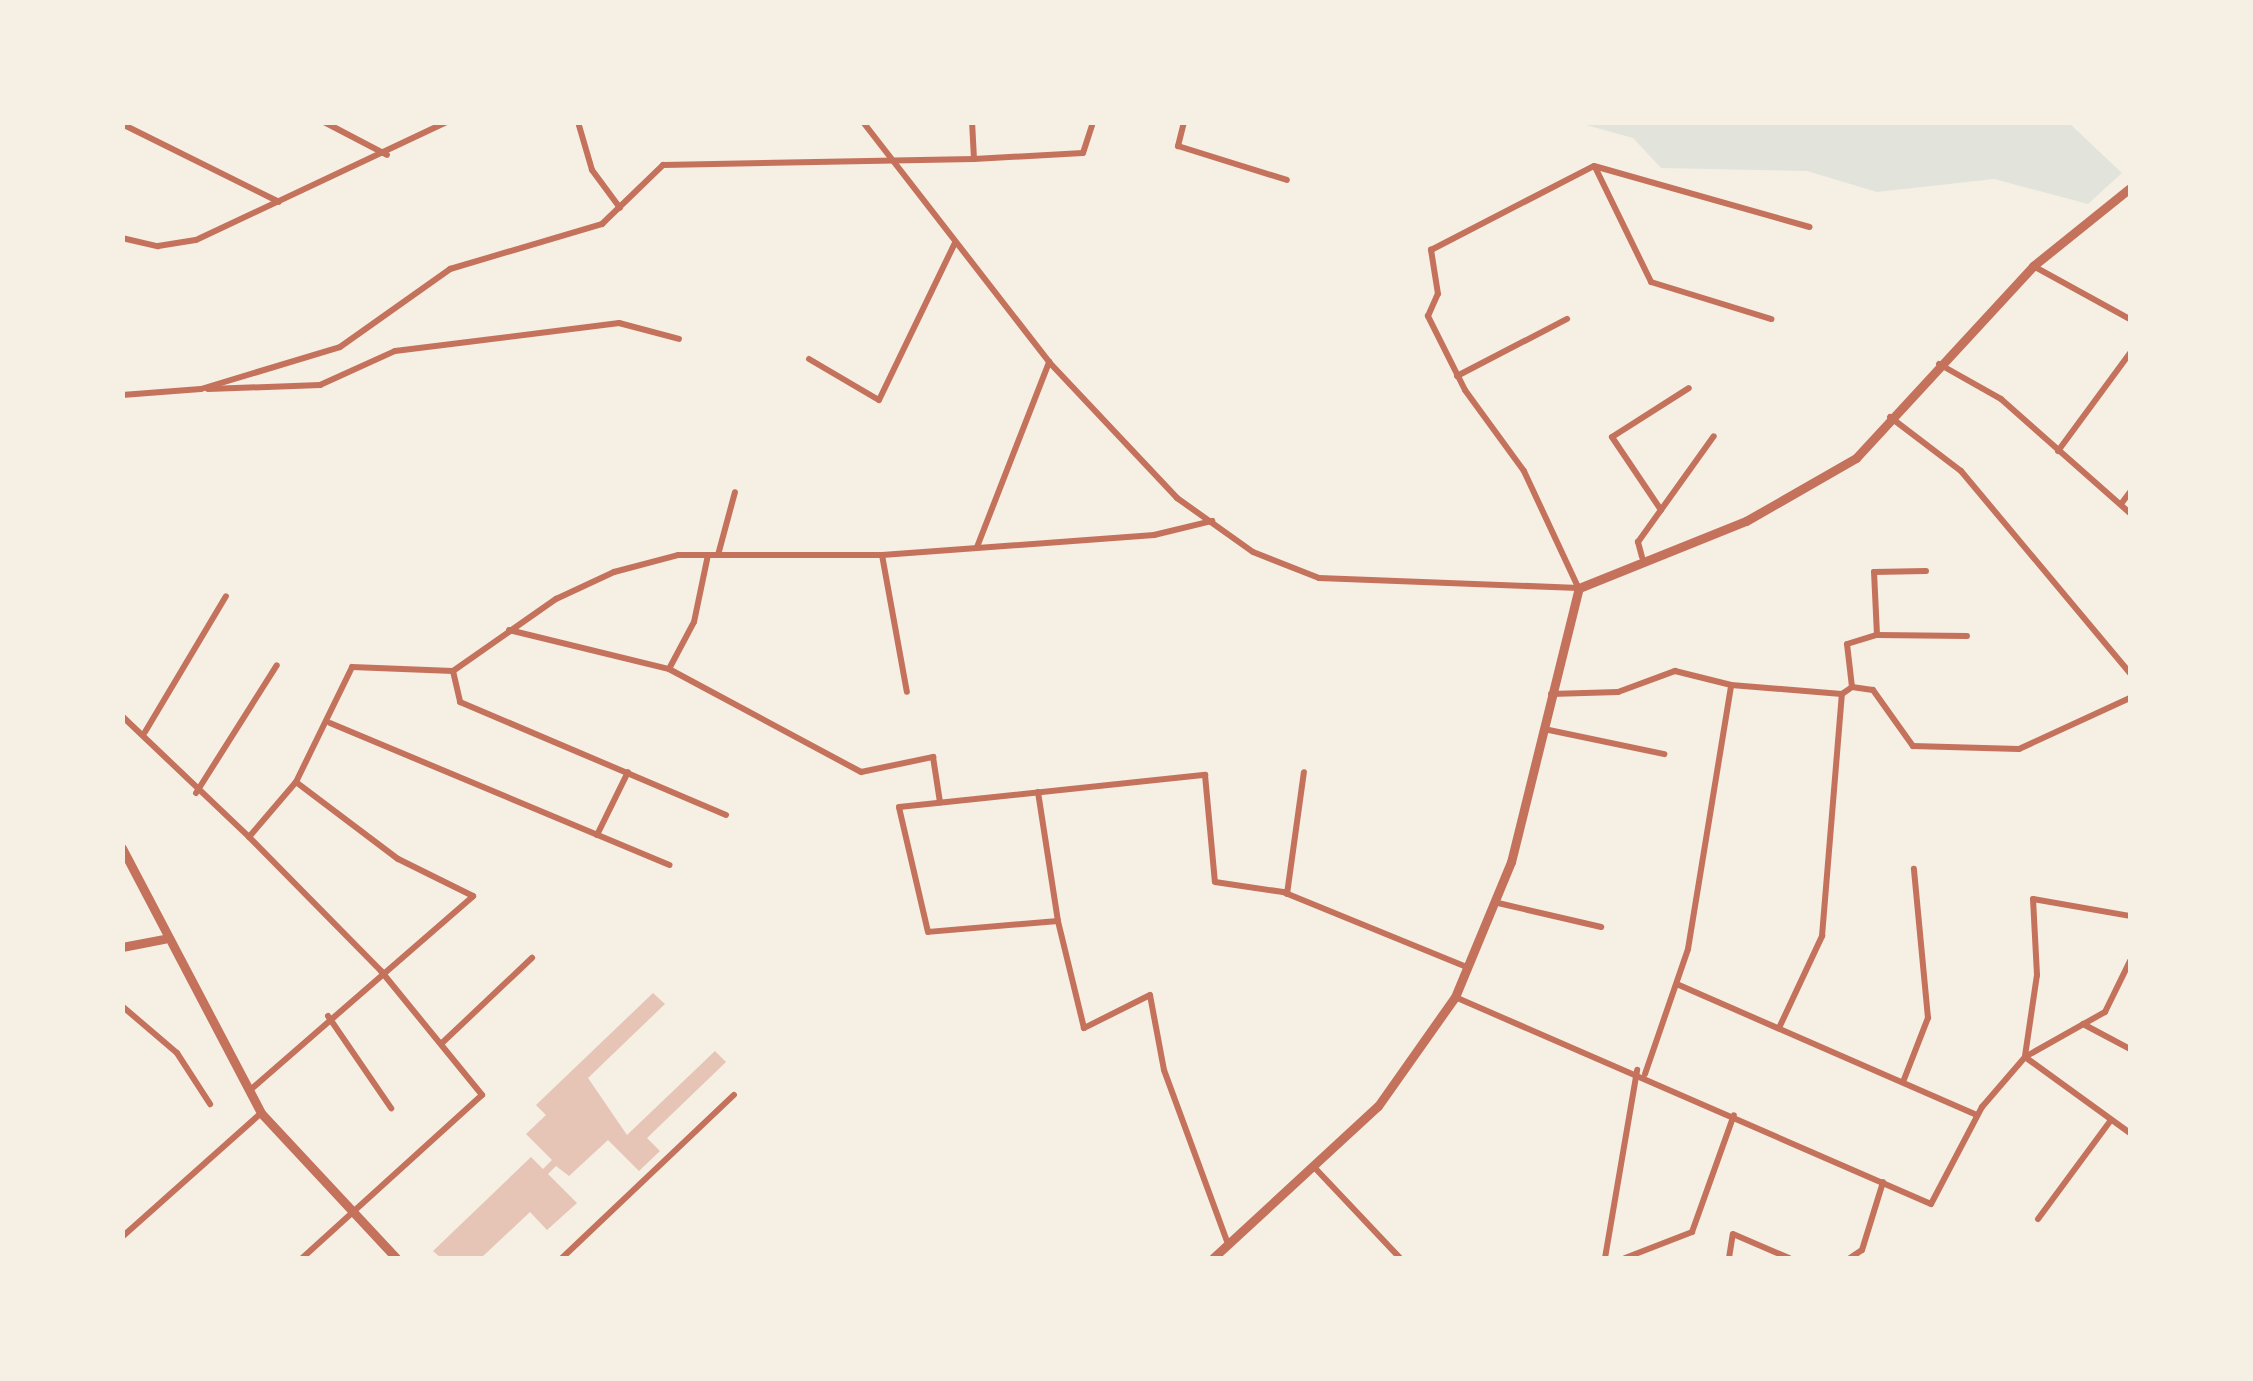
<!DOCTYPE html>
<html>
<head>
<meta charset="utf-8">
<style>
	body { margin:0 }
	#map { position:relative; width:2253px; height:1381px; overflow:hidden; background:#f6efe4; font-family:"Open Sans",sans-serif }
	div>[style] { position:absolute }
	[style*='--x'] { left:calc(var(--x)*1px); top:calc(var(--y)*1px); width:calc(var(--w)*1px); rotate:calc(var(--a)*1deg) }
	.green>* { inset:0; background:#e2e4dc }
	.building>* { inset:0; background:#e6c5b7 }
	.minor>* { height:6px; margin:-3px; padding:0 3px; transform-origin:3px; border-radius:3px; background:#c5725c }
	.tertiary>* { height:9px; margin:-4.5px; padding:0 4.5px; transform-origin:4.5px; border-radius:4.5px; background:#c5725c }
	span { translate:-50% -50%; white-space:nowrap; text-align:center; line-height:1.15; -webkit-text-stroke:9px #f6efe4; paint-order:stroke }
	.frame { position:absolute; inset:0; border:125px solid #f6efe4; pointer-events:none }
</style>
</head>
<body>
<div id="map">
	<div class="green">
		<div style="clip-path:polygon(1579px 123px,2069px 123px,2122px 173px,2088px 204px,1994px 179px,1877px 192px,1807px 171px,1661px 168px,1633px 138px)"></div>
	</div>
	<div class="building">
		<div style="clip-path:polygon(653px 993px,665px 1004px,588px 1078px,627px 1135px,715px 1051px,726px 1062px,647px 1138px,660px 1151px,639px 1171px,608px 1140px,569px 1176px,556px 1166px,548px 1174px,577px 1203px,547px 1230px,530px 1212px,481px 1258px,441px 1258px,433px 1251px,531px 1157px,543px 1169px,552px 1160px,526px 1134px,546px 1115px,536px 1105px)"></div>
	</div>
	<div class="minor">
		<div style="--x:324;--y:122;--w:71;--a:27.6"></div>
		<div style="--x:578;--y:122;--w:50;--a:73.7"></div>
		<div style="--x:592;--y:170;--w:47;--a:53.6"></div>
		<div style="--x:863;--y:122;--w:304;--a:52.2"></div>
		<div style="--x:1049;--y:362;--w:187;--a:46.7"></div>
		<div style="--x:1177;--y:498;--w:93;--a:35.4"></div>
		<div style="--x:1253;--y:552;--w:71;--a:21.5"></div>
		<div style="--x:1319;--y:578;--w:260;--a:2.2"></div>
		<div style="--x:1184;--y:122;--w:25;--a:104"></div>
		<div style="--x:1178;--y:146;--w:114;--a:17.3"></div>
		<div style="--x:122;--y:124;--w:175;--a:26.4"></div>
		<div style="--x:974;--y:159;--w:109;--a:-3.2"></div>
		<div style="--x:1083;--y:153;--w:33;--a:-72"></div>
		<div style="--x:1595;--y:167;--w:128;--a:64"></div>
		<div style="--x:1651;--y:282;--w:126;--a:17.1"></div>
		<div style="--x:122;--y:238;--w:37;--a:13"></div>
		<div style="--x:158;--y:246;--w:38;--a:-9"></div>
		<div style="--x:196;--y:240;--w:277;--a:-25.2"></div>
		<div style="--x:2033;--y:266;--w:111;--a:28.7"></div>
		<div style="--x:809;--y:359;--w:81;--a:30.4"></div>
		<div style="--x:879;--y:400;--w:174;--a:-64.2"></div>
		<div style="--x:1939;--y:364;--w:71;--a:29.4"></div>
		<div style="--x:2001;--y:399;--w:172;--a:41.5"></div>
		<div style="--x:1457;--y:376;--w:124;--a:-27.4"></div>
		<div style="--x:208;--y:389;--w:112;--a:-2"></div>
		<div style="--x:320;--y:385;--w:82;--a:-24.4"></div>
		<div style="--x:395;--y:351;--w:226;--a:-7.1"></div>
		<div style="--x:619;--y:323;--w:62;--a:14.9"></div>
		<div style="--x:122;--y:395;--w:79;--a:-4.3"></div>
		<div style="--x:201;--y:389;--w:145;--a:-16.8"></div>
		<div style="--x:340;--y:347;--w:135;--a:-35.3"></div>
		<div style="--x:450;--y:269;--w:159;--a:-16.5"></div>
		<div style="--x:602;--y:224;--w:85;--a:-44"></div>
		<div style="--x:663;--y:165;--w:311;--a:-1.1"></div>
		<div style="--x:974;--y:159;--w:37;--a:-93"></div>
		<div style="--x:1890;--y:417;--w:89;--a:37.3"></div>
		<div style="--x:1961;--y:471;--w:263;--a:50.1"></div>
		<div style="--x:2058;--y:451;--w:122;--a:-53.7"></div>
		<div style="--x:2121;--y:504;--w:15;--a:-53"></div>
		<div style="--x:1661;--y:510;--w:88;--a:-123.9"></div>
		<div style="--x:1612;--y:437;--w:91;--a:-32.5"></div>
		<div style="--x:977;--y:547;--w:199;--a:-68.7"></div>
		<div style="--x:718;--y:555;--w:65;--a:-74.9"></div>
		<div style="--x:882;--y:555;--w:139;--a:79.7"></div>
		<div style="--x:1642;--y:557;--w:16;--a:-105"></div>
		<div style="--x:1638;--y:542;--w:130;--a:-54.4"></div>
		<div style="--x:1578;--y:587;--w:128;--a:-115"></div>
		<div style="--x:1524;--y:471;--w:100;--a:-126.1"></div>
		<div style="--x:1465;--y:390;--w:83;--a:-116.6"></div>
		<div style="--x:1428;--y:316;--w:24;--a:-66"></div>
		<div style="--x:1438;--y:294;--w:45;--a:-99"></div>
		<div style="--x:1431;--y:250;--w:183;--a:-27.3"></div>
		<div style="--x:1594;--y:166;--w:224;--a:15.8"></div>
		<div style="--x:509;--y:630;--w:165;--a:13.7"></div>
		<div style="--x:669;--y:669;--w:218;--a:28.2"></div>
		<div style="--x:861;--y:772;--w:74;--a:-11.8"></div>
		<div style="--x:933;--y:757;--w:46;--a:81.2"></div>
		<div style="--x:1877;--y:635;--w:90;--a:0.6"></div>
		<div style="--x:669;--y:669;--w:53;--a:-62"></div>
		<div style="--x:694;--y:622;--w:68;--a:-78.2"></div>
		<div style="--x:453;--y:671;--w:32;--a:77"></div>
		<div style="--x:460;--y:702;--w:289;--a:23"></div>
		<div style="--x:1852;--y:687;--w:43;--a:-96.6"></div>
		<div style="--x:1847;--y:644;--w:31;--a:-17"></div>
		<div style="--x:1877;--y:635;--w:63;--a:-92.7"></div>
		<div style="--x:1874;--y:572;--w:52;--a:-1.1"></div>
		<div style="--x:1551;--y:694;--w:67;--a:-1.7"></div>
		<div style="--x:1618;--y:692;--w:61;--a:-20.2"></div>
		<div style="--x:1675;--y:671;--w:58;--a:14"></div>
		<div style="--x:1731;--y:685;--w:111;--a:4.6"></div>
		<div style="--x:1842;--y:694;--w:12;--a:-35"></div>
		<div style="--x:1852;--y:687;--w:21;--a:8"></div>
		<div style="--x:1873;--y:690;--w:69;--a:54.5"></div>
		<div style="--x:1913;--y:746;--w:106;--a:1.6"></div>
		<div style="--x:2019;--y:749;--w:122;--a:-24.7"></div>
		<div style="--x:122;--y:716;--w:175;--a:43.6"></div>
		<div style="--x:249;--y:837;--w:72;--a:-49.5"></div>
		<div style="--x:296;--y:782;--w:128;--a:-64"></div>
		<div style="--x:352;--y:667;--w:101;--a:2.3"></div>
		<div style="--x:453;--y:671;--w:126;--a:-35"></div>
		<div style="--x:556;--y:599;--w:64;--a:-25"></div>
		<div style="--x:614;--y:572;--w:66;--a:-14.9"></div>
		<div style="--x:678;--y:555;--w:204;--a:0"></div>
		<div style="--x:882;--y:555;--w:273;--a:-4.2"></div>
		<div style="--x:1154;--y:535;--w:60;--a:-13.6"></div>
		<div style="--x:330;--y:723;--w:368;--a:22.7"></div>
		<div style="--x:1544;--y:729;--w:123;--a:11.8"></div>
		<div style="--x:145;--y:732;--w:158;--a:-59.2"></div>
		<div style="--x:1038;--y:792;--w:131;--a:81.2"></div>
		<div style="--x:196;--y:793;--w:151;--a:-57.7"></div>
		<div style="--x:597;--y:835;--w:70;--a:-63.8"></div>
		<div style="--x:249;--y:837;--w:188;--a:45.4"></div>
		<div style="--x:381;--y:971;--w:160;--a:50.8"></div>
		<div style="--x:482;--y:1095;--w:243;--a:137.8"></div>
		<div style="--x:1287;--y:894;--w:123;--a:-82.1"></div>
		<div style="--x:1498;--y:903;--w:106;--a:13.1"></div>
		<div style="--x:1679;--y:985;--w:325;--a:23.6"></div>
		<div style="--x:1455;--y:997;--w:519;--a:23.5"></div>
		<div style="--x:1931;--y:1204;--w:110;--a:-62.3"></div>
		<div style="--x:1982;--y:1107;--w:66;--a:-49.3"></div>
		<div style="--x:2025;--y:1057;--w:92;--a:-29.4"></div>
		<div style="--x:2105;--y:1012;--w:57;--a:-63.9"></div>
		<div style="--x:122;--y:1006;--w:72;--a:40.5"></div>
		<div style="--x:177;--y:1053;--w:61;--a:57.1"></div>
		<div style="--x:328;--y:1016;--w:112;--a:55.6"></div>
		<div style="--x:2083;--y:1024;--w:53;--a:28"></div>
		<div style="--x:1779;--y:1028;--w:102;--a:-64.9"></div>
		<div style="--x:1822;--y:936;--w:243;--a:-85.3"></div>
		<div style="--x:442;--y:1043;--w:124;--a:-43.4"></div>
		<div style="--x:2025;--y:1056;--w:82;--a:-81.6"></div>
		<div style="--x:2037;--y:975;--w:76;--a:-93"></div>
		<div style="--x:2033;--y:899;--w:98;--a:9.9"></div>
		<div style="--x:2025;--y:1057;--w:130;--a:35.9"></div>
		<div style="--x:1645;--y:1074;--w:132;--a:-71"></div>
		<div style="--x:1688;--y:949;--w:267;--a:-80.7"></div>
		<div style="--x:1903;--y:1082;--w:69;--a:-68.7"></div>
		<div style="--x:1928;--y:1018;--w:150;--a:-95.4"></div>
		<div style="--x:249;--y:1091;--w:297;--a:-41"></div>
		<div style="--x:473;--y:896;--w:84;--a:-153.7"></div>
		<div style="--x:398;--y:859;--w:128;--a:-143"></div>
		<div style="--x:1314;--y:1167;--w:125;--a:46.6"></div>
		<div style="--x:2038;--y:1219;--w:123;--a:-53.6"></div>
		<div style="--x:122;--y:1237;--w:186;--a:-41.7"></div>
		<div style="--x:1228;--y:1244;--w:185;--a:-110.2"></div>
		<div style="--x:1164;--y:1070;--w:76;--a:-100.6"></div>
		<div style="--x:1150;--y:995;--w:74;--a:153.4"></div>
		<div style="--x:1084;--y:1028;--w:110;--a:-103.7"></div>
		<div style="--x:1058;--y:921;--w:130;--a:175.2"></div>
		<div style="--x:928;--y:932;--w:128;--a:-103.1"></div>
		<div style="--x:899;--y:807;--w:308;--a:-6"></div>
		<div style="--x:1205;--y:775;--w:107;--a:84.7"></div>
		<div style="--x:1215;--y:882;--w:69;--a:8.4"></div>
		<div style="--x:1283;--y:892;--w:199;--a:22.2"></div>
		<div style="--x:562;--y:1258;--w:237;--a:-43.5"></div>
		<div style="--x:1605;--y:1258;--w:191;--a:-80.3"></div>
		<div style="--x:1625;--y:1258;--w:72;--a:-21.2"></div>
		<div style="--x:1692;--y:1232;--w:124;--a:-70.3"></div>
		<div style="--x:1729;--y:1258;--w:24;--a:-81"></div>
		<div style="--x:1733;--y:1234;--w:61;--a:23.2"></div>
		<div style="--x:1850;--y:1258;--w:14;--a:-34"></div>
		<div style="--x:1862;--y:1250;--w:71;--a:-72.8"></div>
	</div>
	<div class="tertiary">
		<div style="--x:122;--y:848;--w:299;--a:62.3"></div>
		<div style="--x:261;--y:1113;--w:198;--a:47"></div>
		<div style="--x:122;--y:947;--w:43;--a:-10.8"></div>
		<div style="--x:1213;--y:1258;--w:224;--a:-42.7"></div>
		<div style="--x:1378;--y:1106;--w:133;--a:-54.8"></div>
		<div style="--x:1455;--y:997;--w:146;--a:-67.5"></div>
		<div style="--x:1511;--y:862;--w:282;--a:-76.1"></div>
		<div style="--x:1579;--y:588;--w:180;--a:-21.9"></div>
		<div style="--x:1746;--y:521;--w:127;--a:-29.8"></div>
		<div style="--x:1856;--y:458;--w:261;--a:-47.3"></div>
		<div style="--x:2033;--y:266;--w:124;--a:-38.8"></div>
	</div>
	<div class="frame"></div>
</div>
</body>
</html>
